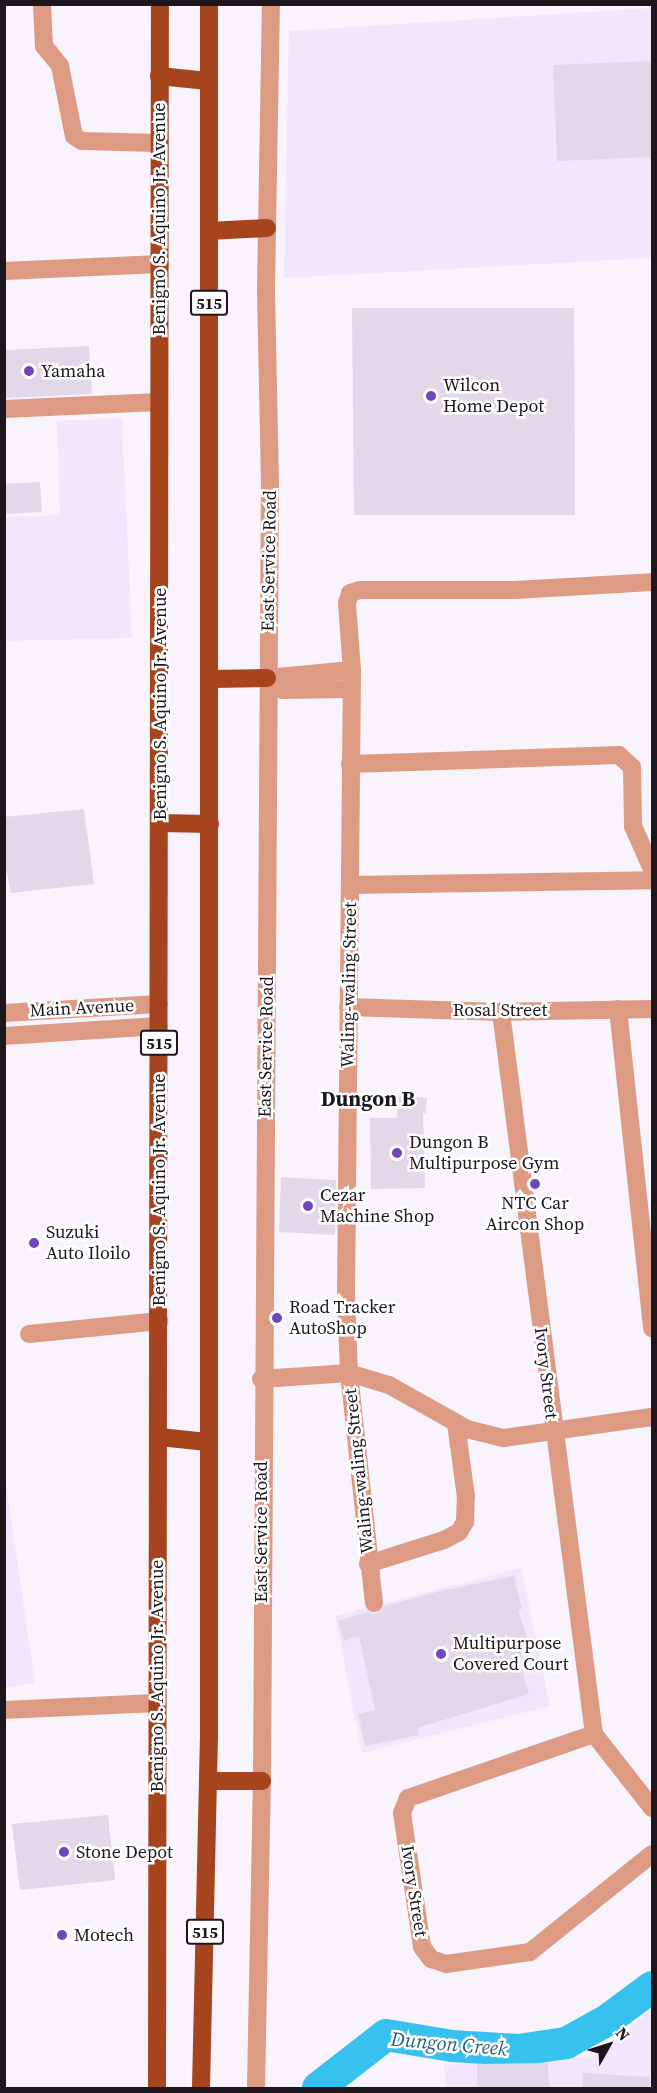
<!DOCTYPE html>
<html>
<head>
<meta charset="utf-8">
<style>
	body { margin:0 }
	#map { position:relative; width:657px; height:2093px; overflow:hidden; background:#f9f3fd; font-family:"Source Serif 4",serif }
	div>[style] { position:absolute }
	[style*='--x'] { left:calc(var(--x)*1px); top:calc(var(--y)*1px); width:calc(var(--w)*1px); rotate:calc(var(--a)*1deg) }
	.built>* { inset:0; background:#f2e6fd }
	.river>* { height:32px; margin:-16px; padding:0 16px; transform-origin:16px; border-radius:16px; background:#36c1ee }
	.building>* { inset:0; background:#e1d8e9 }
	.minor>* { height:18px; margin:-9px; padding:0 9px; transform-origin:9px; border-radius:9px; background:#dd9b84 }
	.tertiary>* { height:18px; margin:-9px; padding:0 9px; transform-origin:9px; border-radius:9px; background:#dd9b84 }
	.trunk>* { height:18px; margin:-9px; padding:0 9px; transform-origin:9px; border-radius:9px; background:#a5441d }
	.dots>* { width:16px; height:16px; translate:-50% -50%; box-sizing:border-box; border:3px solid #fff; border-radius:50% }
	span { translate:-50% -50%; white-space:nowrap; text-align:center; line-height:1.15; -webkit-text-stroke:5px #fff; paint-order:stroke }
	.shield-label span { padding:2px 4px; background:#fff; border:2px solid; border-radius:4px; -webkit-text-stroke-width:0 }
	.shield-label { font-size:16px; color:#1b171d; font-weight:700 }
	.street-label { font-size:18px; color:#1b171d }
	.poi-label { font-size:18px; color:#1b171d }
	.left { translate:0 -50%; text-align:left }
	.water-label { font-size:20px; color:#2a5f72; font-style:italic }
	.quarter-label { font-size:21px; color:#1b171d; font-weight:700 }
	.frame { position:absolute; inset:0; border:6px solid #1b171d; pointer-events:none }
	.north { position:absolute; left:579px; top:2015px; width:60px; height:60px; -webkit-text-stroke:4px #fff; paint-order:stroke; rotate:51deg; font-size:16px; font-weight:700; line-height:24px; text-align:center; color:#1b171d }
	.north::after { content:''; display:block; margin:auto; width:21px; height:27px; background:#1b171d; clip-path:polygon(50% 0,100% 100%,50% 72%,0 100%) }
</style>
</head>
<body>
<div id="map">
	<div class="built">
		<div style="clip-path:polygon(652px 8px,652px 258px,284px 278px,289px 31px)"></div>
		<div style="clip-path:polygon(122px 418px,132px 638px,5px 641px,5px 517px,60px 515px,57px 421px)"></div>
		<div style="clip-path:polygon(5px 1477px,35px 1683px,5px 1688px,4px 1688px)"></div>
		<div style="clip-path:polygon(521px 1568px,550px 1706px,362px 1753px,335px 1616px)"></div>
		<div style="clip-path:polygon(652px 2008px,652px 2088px,445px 2088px,444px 2065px,600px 2056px)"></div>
	</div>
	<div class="river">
		<div style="--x:318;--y:2088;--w:86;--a:-37.9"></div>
		<div style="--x:386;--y:2035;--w:67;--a:9.5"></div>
		<div style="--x:452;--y:2046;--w:67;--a:3.4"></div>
		<div style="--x:519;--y:2050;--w:48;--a:-8.5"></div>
		<div style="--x:566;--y:2043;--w:46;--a:-28.8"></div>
		<div style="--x:606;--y:2021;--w:57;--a:-36.5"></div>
	</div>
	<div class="building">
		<div style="clip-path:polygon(652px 61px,652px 157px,557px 161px,553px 65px)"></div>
		<div style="clip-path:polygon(352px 308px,574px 308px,575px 515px,354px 515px)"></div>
		<div style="clip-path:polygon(89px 346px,92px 394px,4px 398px,4px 350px)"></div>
		<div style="clip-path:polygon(40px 482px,42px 512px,4px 514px,4px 484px)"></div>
		<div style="clip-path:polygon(84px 809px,94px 884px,11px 893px,4px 858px,4px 817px)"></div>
		<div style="clip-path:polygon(399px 1096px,427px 1098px,426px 1113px,423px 1113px,425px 1188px,371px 1189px,370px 1118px,397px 1118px)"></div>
		<div style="clip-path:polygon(281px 1177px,336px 1180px,335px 1235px,279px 1232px)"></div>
		<div style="clip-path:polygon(514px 1576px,522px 1609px,518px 1610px,532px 1653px,518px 1658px,529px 1694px,417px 1728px,419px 1735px,365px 1746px,358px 1714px,375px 1710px,359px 1636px,344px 1641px,338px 1621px,368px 1612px,376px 1614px,385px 1606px,437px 1592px)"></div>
		<div style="clip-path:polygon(108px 1815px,115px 1880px,20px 1890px,12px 1824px)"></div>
		<div style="clip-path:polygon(548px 2063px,549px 2088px,477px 2088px,477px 2064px)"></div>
		<div style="clip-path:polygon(583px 2073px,650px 2077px,649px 2088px,582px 2088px)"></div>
	</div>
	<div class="minor">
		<div style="--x:42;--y:4;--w:42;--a:87.3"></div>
		<div style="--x:44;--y:46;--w:26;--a:51"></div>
		<div style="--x:60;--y:66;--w:71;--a:78.7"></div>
		<div style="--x:74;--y:136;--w:9;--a:32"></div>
		<div style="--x:82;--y:141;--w:76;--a:1.5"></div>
		<div style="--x:4;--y:271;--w:156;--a:-2.6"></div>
		<div style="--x:4;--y:409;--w:155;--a:-2.6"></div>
		<div style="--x:267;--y:678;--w:20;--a:37"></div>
		<div style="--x:283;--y:690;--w:68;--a:-0.8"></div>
		<div style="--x:267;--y:678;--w:85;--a:-5.4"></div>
		<div style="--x:350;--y:764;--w:269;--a:-1.9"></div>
		<div style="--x:619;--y:755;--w:18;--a:43"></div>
		<div style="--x:632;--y:767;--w:59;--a:89"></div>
		<div style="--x:633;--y:826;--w:47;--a:66.2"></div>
		<div style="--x:350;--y:885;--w:302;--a:-0.9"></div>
		<div style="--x:348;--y:1007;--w:153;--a:1.9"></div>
		<div style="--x:501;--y:1012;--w:151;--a:-1.1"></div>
		<div style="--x:618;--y:1009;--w:321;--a:83.9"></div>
		<div style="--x:501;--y:1012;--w:728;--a:82.66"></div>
		<div style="--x:594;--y:1734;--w:94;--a:51.9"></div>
		<div style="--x:29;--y:1334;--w:131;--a:-5.7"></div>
		<div style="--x:261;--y:1379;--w:88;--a:-3.9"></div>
		<div style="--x:349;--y:1373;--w:42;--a:16.7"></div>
		<div style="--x:389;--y:1385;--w:90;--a:29.4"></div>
		<div style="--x:467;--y:1429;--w:38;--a:14"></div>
		<div style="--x:504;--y:1438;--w:149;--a:-8.1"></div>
		<div style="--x:368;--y:1564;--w:80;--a:-17.5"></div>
		<div style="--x:444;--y:1540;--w:17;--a:-28"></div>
		<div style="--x:459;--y:1532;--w:12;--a:-59"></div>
		<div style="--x:465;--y:1522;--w:25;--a:-88"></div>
		<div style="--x:466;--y:1497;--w:75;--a:-97.7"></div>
		<div style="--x:374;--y:1603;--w:231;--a:-96.2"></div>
		<div style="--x:349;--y:1373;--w:79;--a:-92.2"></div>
		<div style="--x:346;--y:1294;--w:624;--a:-89.45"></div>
		<div style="--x:352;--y:670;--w:67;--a:-94.3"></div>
		<div style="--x:347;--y:603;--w:10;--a:-73"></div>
		<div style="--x:350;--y:593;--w:10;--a:-17"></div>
		<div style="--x:360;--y:590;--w:155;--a:0"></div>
		<div style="--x:515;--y:590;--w:137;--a:-3.3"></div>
		<div style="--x:4;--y:1710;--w:152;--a:-2.6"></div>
		<div style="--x:594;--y:1734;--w:197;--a:161"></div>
		<div style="--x:408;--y:1798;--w:16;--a:112"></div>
		<div style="--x:402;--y:1813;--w:135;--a:81.5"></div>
		<div style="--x:422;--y:1947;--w:15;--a:53"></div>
		<div style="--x:431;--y:1959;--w:16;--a:18"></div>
		<div style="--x:446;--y:1964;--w:85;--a:-8.1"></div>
		<div style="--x:530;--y:1952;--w:156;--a:-38.8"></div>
	</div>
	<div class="tertiary">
		<div style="--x:4;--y:1013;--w:155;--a:-3.3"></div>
		<div style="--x:4;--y:1036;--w:155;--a:-3.7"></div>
		<div style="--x:256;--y:2088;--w:307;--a:-88.9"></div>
		<div style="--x:262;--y:1781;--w:1298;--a:-89.65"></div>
		<div style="--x:270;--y:483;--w:196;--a:-91.2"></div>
		<div style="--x:266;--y:287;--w:283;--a:-89"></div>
	</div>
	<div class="trunk">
		<div style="--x:159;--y:76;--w:49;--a:5.8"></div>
		<div style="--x:209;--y:231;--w:58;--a:-3"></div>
		<div style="--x:211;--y:679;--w:56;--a:-1"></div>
		<div style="--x:160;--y:823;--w:50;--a:1.1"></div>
		<div style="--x:160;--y:1437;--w:47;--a:6.1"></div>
		<div style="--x:209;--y:1781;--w:53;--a:0"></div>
		<div style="--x:157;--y:2088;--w:2084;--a:-89.92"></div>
		<div style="--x:201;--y:2088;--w:353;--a:-88.7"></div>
		<div style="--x:209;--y:1735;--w:1731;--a:-90"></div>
	</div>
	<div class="dots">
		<div style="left:29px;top:371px;background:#7046be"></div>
		<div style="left:431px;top:396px;background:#7046be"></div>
		<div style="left:397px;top:1153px;background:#7046be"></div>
		<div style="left:535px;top:1184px;background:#7046be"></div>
		<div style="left:308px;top:1206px;background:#7046be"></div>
		<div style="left:34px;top:1243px;background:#7046be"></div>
		<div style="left:277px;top:1318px;background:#7046be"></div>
		<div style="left:441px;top:1654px;background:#7046be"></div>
		<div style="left:64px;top:1852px;background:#7046be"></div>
		<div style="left:62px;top:1935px;background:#7046be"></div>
	</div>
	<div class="shield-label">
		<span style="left:209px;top:303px">515</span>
		<span style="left:159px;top:1043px">515</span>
		<span style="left:205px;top:1932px">515</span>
	</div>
	<div class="street-label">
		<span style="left:159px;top:219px;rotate:-90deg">Benigno S. Aquino Jr. Avenue</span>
		<span style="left:269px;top:561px;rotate:-89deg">East Service Road</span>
		<span style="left:160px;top:704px;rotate:-90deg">Benigno S. Aquino Jr. Avenue</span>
		<span style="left:349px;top:985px;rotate:-89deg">Waling-waling Street</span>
		<span style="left:82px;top:1008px;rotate:-3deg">Main Avenue</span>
		<span style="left:500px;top:1010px">Rosal Street</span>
		<span style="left:266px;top:1047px;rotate:-89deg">East Service Road</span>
		<span style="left:159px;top:1190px;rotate:-90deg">Benigno S. Aquino Jr. Avenue</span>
		<span style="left:546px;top:1373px;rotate:83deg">Ivory Street</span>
		<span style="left:359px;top:1471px;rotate:-96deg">Waling-waling Street</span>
		<span style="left:261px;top:1532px;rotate:-90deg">East Service Road</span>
		<span style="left:157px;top:1676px;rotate:-90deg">Benigno S. Aquino Jr. Avenue</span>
		<span style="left:414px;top:1891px;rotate:81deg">Ivory Street</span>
	</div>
	<div class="poi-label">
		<span class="left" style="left:41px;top:371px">Yamaha</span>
		<span class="left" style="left:443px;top:396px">Wilcon<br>Home Depot</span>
		<span class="left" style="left:409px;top:1153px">Dungon B<br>Multipurpose Gym</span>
		<span class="left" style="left:320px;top:1206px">Cezar<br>Machine Shop</span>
		<span style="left:535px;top:1214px">NTC Car<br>Aircon Shop</span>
		<span class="left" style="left:46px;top:1243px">Suzuki<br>Auto Iloilo</span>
		<span class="left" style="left:289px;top:1318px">Road Tracker<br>AutoShop</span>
		<span class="left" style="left:453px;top:1654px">Multipurpose<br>Covered Court</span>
		<span class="left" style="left:76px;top:1852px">Stone Depot</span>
		<span class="left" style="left:74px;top:1935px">Motech</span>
	</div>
	<div class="water-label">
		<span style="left:449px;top:2044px;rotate:5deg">Dungon Creek</span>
	</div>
	<div class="quarter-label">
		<span style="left:368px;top:1099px">Dungon B</span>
	</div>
	<div class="frame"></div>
	<div class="north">N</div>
</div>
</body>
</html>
